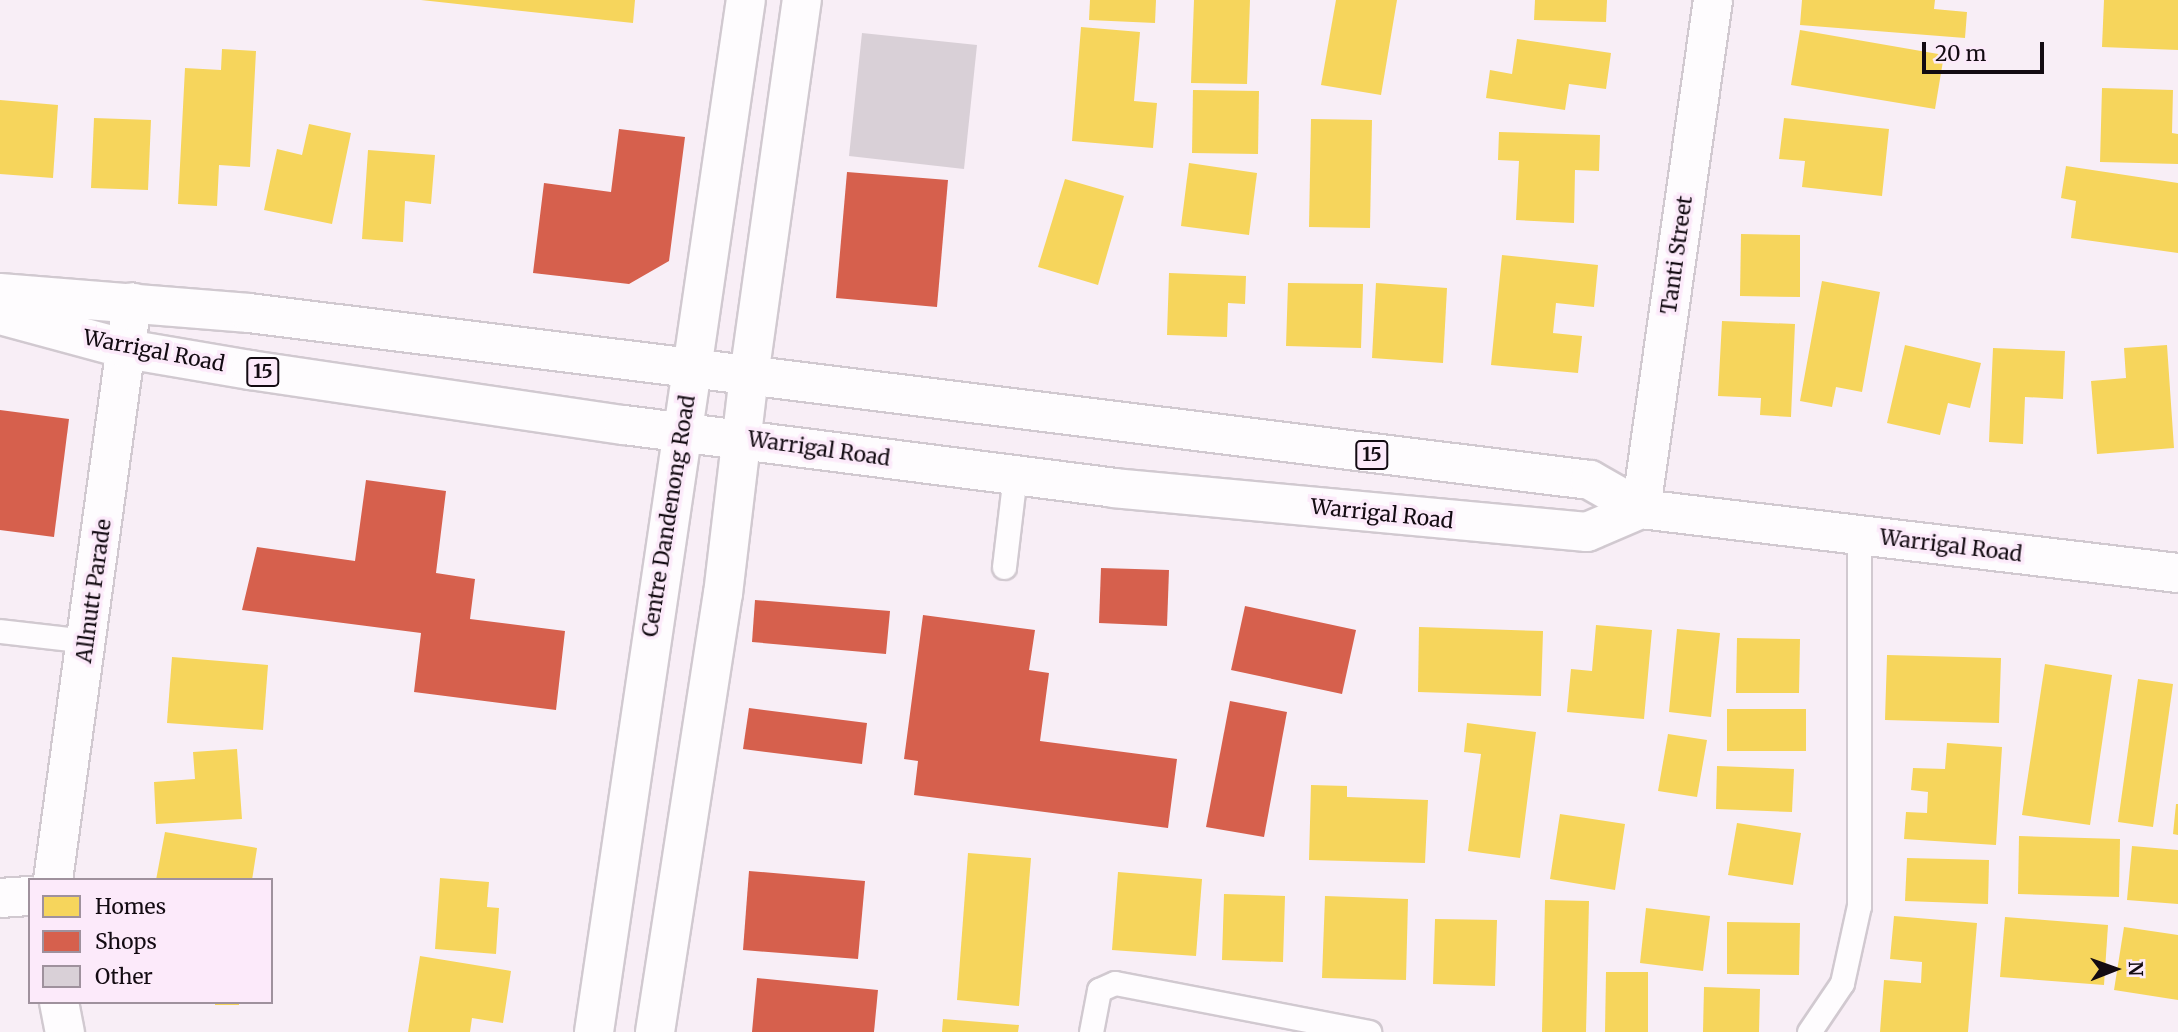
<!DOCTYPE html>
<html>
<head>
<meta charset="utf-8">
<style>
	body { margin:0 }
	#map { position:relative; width:2178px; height:1032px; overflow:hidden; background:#f8eef6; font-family:Merriweather,serif }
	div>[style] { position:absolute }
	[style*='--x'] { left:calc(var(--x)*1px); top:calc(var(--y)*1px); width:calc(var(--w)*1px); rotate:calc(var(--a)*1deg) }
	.homes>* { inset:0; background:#f6d55c }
	.shops>* { inset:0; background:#d6604d }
	.building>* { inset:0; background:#d9d0d7 }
	.roads { filter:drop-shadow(2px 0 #d1c9d0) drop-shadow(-2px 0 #d1c9d0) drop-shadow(0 2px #d1c9d0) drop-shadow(0 -2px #d1c9d0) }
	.service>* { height:23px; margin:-11.5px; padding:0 11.5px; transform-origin:11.5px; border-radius:11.5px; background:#fefcfe }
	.minor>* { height:38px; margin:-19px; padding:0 19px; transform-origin:19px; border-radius:19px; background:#fefcfe }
	.secondary>* { height:38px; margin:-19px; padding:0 19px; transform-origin:19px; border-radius:19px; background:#fefcfe }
	.primary>* { height:38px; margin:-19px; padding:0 19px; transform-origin:19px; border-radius:19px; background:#fefcfe }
	.trunk>* { height:38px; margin:-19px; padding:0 19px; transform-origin:19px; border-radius:19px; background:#fefcfe }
	span { translate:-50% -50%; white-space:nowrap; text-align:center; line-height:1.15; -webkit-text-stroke:7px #fceafa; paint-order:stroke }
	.shield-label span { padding:2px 5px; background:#fceafa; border:2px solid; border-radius:5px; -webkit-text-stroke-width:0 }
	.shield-label { font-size:19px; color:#130b12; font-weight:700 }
	.street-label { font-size:21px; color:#130b12 }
	.legend { position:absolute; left:28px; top:878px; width:245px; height:126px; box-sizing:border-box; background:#fceafa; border:2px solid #9f919d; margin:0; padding:9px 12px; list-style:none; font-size:21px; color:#130b12 }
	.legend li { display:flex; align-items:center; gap:14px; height:35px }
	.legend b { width:35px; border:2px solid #9f919d }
	.north { position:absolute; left:2080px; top:934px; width:70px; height:70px; -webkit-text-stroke:5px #fceafa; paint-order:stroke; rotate:89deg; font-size:19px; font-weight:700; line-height:28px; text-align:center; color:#130b12 }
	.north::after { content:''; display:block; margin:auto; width:24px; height:32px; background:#130b12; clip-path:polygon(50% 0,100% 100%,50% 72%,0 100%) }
	.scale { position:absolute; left:1922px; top:42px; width:122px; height:32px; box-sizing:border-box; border:4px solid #130b12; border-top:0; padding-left:9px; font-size:21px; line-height:24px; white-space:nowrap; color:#130b12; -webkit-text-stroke:5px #fceafa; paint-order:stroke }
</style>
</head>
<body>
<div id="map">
	<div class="homes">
		<div style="clip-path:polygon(421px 0,635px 0,633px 23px)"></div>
		<div style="clip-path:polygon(1090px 0,1156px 0,1155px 23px,1089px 20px)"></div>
		<div style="clip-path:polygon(1194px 0,1250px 0,1247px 84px,1191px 83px)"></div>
		<div style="clip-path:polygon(1336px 0,1397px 0,1381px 95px,1321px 85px)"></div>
		<div style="clip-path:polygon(1535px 0,1607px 0,1606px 22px,1534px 20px)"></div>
		<div style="clip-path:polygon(1802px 0,1935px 0,1934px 9px,1967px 12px,1965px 38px,1800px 25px)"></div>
		<div style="clip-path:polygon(2104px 0,2178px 0,2178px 50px,2102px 47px)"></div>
		<div style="clip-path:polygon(1081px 27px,1140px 32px,1134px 101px,1157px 103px,1153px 148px,1072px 141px)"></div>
		<div style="clip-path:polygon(1800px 30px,1944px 55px,1935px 109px,1791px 85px)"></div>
		<div style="clip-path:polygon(1517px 39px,1611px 53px,1606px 89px,1569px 84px,1565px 110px,1486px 98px,1490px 70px,1512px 74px)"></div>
		<div style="clip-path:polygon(222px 49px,256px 51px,250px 167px,219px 165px,217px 206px,178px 204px,185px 68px,221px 70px)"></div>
		<div style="clip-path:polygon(2102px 88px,2173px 90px,2172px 133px,2178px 134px,2178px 164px,2100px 162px)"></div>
		<div style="clip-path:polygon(1193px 90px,1259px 91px,1258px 154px,1192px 153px)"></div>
		<div style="clip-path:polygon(0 100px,58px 105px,53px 178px,0 174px)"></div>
		<div style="clip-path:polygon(94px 118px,151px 120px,148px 190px,91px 188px)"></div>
		<div style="clip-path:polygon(1784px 118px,1889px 129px,1882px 196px,1802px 187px,1805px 161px,1779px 159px)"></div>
		<div style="clip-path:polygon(1311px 119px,1372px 120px,1370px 228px,1309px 227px)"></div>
		<div style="clip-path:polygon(309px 124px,351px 133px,332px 224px,264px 210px,277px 149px,302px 155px)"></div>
		<div style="clip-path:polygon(1499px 132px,1600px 135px,1599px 171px,1575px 170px,1574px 223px,1516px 220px,1519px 161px,1498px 160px)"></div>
		<div style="clip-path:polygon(368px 150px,435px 155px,431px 204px,405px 201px,403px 242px,362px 239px)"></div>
		<div style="clip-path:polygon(1189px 163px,1257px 173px,1249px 235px,1181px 226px)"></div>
		<div style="clip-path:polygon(2066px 166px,2178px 183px,2178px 253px,2071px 238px,2076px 201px,2061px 198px)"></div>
		<div style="clip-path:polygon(1065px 179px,1124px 196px,1098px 285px,1038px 267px)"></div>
		<div style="clip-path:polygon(1741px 234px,1800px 235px,1800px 297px,1740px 296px)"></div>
		<div style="clip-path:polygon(1502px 255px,1598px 265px,1594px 307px,1556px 303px,1553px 333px,1582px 336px,1578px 373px,1491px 365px)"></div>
		<div style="clip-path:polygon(1169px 273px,1246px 276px,1245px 304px,1228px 303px,1227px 337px,1167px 335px)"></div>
		<div style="clip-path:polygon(1822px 281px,1880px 292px,1862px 392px,1836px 387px,1832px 407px,1800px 401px)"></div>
		<div style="clip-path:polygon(1288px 283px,1363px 284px,1361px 348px,1286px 346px)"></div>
		<div style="clip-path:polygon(1376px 283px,1447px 288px,1443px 363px,1372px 358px)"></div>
		<div style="clip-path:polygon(1722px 321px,1795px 324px,1791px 417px,1760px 415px,1761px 398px,1718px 396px)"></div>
		<div style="clip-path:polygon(1905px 345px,1981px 363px,1970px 408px,1948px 403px,1940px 435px,1887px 423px)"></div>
		<div style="clip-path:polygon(2167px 345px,2174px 448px,2097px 454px,2091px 381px,2126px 378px,2124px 348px)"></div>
		<div style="clip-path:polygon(1993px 348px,2065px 351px,2063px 399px,2025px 397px,2023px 444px,1989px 442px)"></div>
		<div style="clip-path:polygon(1596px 625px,1652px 630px,1644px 719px,1567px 712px,1571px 669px,1592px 671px)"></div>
		<div style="clip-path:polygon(1419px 627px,1543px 631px,1541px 696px,1418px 692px)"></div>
		<div style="clip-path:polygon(1677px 629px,1720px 633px,1711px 717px,1669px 712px)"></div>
		<div style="clip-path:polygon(1737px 638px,1800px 639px,1799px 693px,1736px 693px)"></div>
		<div style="clip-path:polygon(1887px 655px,2001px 658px,1999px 723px,1885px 720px)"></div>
		<div style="clip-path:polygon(172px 657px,268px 665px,263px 730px,167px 723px)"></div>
		<div style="clip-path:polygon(2045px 664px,2112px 675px,2090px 825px,2022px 815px)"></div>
		<div style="clip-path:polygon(2138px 679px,2173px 684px,2153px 827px,2118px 822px)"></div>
		<div style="clip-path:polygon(1727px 709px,1806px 709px,1806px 751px,1727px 751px)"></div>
		<div style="clip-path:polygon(1467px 723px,1536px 732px,1520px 858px,1468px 851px,1481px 754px,1464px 752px)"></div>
		<div style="clip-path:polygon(1668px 734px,1707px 740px,1697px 797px,1658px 791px)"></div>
		<div style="clip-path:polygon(1947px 743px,2002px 747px,1996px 845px,1904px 839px,1906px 812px,1927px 813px,1928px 792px,1911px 790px,1913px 768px,1945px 769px)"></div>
		<div style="clip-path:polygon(237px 749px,242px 819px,156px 824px,154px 782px,195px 779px,193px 752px)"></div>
		<div style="clip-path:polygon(1717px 766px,1794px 769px,1792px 812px,1716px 809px)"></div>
		<div style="clip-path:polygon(1311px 785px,1347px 786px,1347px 797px,1428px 800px,1425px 863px,1309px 860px)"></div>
		<div style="clip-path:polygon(2176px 804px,2178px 804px,2178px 835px,2173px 834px)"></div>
		<div style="clip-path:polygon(1560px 814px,1625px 824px,1615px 890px,1550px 879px)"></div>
		<div style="clip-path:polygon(1737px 823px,1801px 833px,1793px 885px,1728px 875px)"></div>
		<div style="clip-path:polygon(165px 832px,257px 848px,252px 880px,156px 880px)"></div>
		<div style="clip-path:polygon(2019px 836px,2120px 839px,2119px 897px,2018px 894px)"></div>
		<div style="clip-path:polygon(2132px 846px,2178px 850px,2178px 904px,2127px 900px)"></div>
		<div style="clip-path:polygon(968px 853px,1031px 858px,1019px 1006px,957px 1000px)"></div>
		<div style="clip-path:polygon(1907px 858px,1989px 860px,1988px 904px,1905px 901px)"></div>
		<div style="clip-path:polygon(1118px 872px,1202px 879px,1196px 956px,1112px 950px)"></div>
		<div style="clip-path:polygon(440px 878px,489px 882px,487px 907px,499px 908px,496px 954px,435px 949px)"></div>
		<div style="clip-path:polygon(1224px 894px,1285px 896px,1283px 962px,1222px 960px)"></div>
		<div style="clip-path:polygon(1325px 896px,1408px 899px,1406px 980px,1322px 978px)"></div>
		<div style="clip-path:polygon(1545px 900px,1589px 901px,1586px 1032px,1542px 1032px)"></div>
		<div style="clip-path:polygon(1646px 908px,1710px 916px,1703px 971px,1640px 963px)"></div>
		<div style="clip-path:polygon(1894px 916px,1977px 923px,1968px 1032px,1880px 1032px,1884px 980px,1921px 983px,1922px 962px,1890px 959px)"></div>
		<div style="clip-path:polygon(2005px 917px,2108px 925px,2104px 985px,2000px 977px)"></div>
		<div style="clip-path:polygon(1435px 919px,1497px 920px,1495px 986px,1433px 984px)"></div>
		<div style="clip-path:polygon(1727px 922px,1800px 923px,1799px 975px,1727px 974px)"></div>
		<div style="clip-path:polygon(2124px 927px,2178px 935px,2178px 1000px,2114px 990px)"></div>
		<div style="clip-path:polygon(420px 956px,511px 971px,503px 1023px,472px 1018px,470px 1032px,408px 1032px)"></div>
		<div style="clip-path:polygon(1606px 972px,1648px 972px,1648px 1032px,1605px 1032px)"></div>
		<div style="clip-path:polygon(1704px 987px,1760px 989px,1759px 1032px,1703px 1032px)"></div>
		<div style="clip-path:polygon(215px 1002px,239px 1002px,239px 1005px,215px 1005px)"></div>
		<div style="clip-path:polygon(943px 1019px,1019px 1025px,1018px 1032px,942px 1032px)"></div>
	</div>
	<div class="shops">
		<div style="clip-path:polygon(619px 129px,685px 137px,669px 261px,629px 284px,533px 273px,544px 183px,611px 192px)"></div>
		<div style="clip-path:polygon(847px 172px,948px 180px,937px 307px,836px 298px)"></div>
		<div style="clip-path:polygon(0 410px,69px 419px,54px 537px,0 530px)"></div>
		<div style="clip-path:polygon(366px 480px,446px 491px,436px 573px,475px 579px,470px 619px,565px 631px,556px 710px,414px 692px,421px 633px,242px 610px,257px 547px,355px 561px)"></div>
		<div style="clip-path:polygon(1101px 568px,1169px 570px,1167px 626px,1099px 623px)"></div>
		<div style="clip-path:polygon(755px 600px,890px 611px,886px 654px,752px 642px)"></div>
		<div style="clip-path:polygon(1245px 606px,1356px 630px,1342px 694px,1231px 670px)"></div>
		<div style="clip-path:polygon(923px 615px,1035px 630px,1029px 670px,1049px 673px,1040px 741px,1177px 759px,1168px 828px,914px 795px,918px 761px,904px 759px)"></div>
		<div style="clip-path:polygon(1230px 701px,1287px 712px,1264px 837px,1206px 827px)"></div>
		<div style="clip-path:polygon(749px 708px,867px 723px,862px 764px,743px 749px)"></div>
		<div style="clip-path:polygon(749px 871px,865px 881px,858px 959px,743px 950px)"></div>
		<div style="clip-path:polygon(757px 978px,878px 990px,874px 1032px,752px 1032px)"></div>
	</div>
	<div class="building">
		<div style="clip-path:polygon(862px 33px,977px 45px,964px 169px,849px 156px)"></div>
	</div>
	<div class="roads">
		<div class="service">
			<div style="--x:1004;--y:567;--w:93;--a:-83.2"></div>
			<div style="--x:0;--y:631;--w:88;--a:6.6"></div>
			<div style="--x:1091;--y:1032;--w:43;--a:-79.2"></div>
			<div style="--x:1099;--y:990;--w:17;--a:-24"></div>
			<div style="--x:1115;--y:983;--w:259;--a:10.9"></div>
			<div style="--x:1809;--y:1032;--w:59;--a:-56"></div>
			<div style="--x:1842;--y:983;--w:79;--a:-77.6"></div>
			<div style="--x:1859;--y:906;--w:371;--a:-90"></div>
		</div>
		<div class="minor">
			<div style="--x:1641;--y:509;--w:514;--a:-81.95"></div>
			<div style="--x:53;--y:880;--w:583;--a:-82.22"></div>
			<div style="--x:0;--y:898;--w:30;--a:-4"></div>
			<div style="--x:59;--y:1002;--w:31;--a:79"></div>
		</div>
		<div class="secondary">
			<div style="--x:692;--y:369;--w:373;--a:-81.7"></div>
			<div style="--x:749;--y:376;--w:380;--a:-82"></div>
		</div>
		<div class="primary">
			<div style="--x:594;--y:1032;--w:670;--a:-81.59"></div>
			<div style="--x:655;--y:1032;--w:443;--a:-81.2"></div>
			<div style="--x:723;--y:594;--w:220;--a:-83.2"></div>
		</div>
		<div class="trunk">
			<div style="--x:0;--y:293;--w:250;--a:4.6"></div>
			<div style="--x:249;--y:313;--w:1351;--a:7.1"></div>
			<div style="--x:1590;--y:480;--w:59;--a:29.6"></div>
			<div style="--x:1641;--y:509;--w:541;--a:6.8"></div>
			<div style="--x:0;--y:315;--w:131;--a:15.1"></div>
			<div style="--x:126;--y:349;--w:126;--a:9.6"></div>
			<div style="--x:250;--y:370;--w:378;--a:8.4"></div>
			<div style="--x:624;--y:425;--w:493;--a:7.3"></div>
			<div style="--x:1113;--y:488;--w:476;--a:5.3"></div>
			<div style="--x:1587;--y:532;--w:59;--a:-23.1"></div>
		</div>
	</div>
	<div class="shield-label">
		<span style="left:263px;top:372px">15</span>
		<span style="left:1372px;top:455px">15</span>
	</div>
	<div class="street-label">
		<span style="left:1677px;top:255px;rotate:-82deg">Tanti Street</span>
		<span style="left:154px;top:351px;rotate:11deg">Warrigal Road</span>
		<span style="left:819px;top:449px;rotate:8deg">Warrigal Road</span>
		<span style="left:1382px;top:514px;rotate:6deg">Warrigal Road</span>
		<span style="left:669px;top:516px;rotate:-81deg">Centre Dandenong Road</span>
		<span style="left:1951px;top:546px;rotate:7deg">Warrigal Road</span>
		<span style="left:94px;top:591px;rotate:-82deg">Allnutt Parade</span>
	</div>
	<ul class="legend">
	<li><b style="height:19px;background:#f6d55c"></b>Homes</li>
	<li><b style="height:19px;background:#d6604d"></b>Shops</li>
	<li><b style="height:19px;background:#d9d0d7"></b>Other</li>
	</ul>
	<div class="north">N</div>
	<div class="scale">20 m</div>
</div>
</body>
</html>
